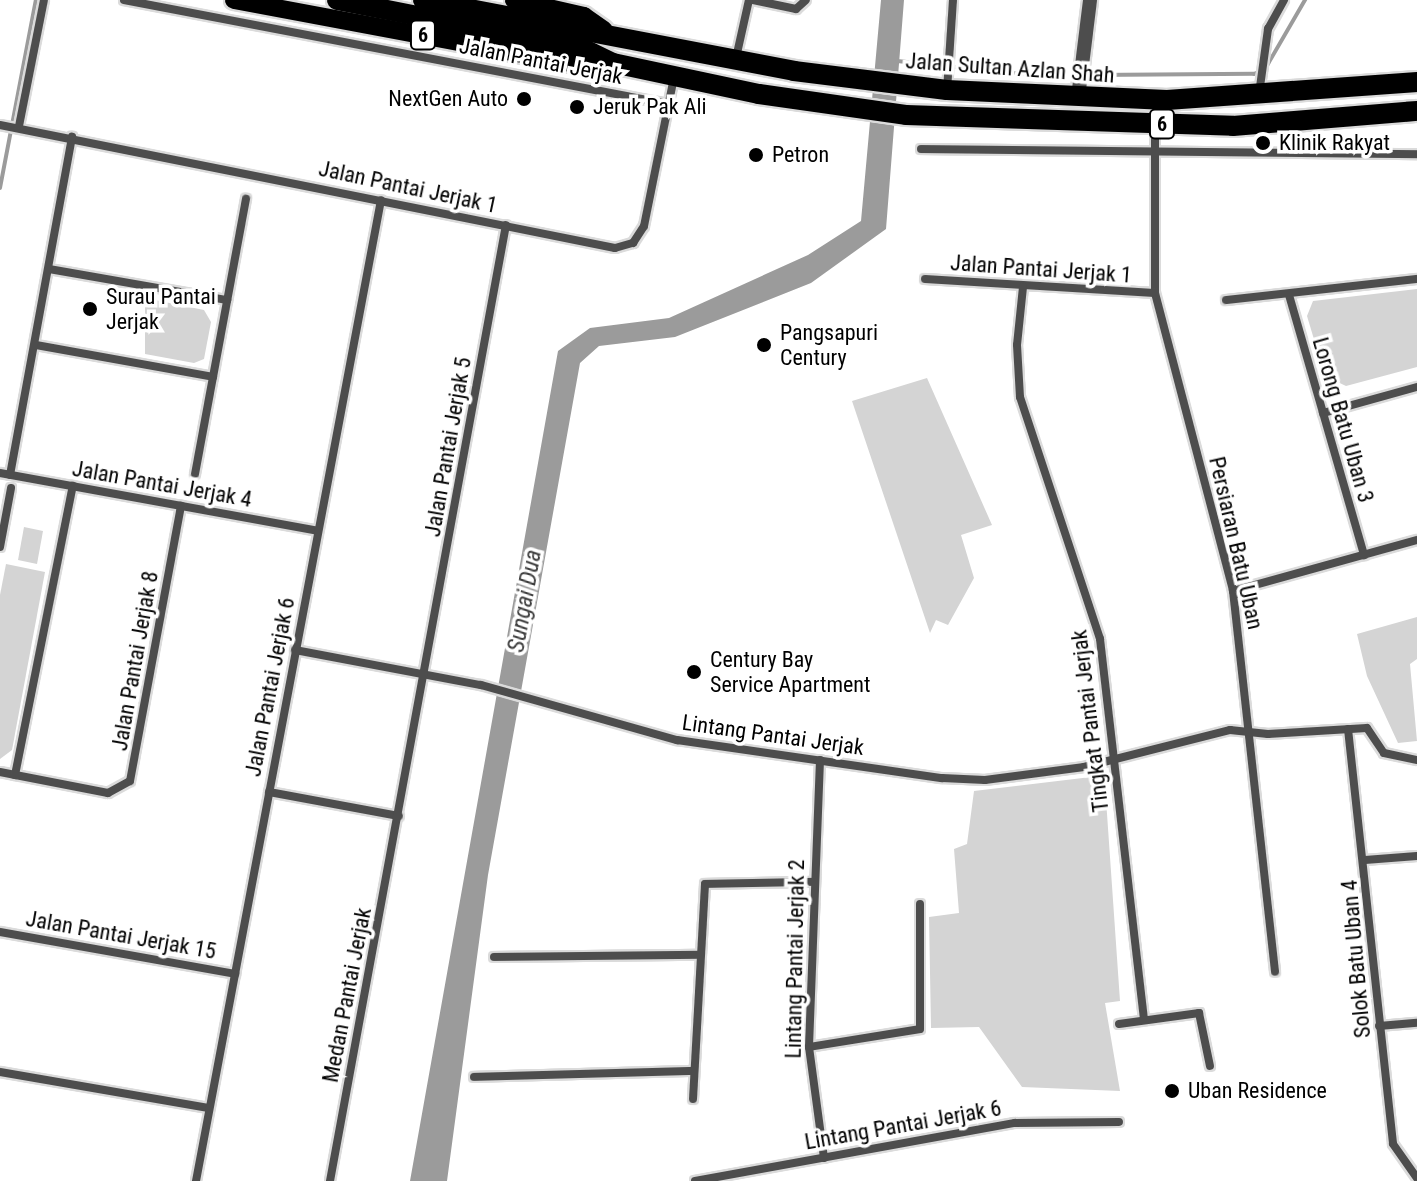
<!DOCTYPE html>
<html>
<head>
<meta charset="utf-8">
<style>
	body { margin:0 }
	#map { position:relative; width:1417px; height:1181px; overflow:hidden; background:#fff; font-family:"Roboto Condensed",sans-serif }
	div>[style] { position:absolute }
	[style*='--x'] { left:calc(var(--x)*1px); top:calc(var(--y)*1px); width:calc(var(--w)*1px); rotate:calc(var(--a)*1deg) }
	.green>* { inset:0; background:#d4d4d4 }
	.water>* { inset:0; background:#9b9b9b }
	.stream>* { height:4px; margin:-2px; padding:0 2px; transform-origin:2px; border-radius:2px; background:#9b9b9b }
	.roads { filter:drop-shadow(2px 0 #dbdbdb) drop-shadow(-2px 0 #dbdbdb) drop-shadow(0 2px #dbdbdb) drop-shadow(0 -2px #dbdbdb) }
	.minor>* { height:8px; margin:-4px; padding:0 4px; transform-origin:4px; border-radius:4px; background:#4d4d4d }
	.tertiary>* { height:14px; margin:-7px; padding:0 7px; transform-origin:7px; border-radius:7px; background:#4d4d4d }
	.primary>* { height:18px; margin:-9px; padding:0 9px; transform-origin:9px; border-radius:9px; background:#000 }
	.trunk>* { height:20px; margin:-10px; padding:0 10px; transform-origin:10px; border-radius:10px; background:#000 }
	.dots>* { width:22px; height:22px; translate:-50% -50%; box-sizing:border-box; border:4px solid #fff; border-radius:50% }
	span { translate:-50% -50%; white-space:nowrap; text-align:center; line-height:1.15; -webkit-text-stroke:7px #fff; paint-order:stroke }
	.shield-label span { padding:2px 6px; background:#fff; border:2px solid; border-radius:6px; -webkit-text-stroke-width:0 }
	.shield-label { font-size:20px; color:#000; font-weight:700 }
	.street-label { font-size:22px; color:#000 }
	.poi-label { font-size:22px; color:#000 }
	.right { translate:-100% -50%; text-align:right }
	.left { translate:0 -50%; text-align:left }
	.water-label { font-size:24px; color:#3c3c3c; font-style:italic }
</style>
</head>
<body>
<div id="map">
	<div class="green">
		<div style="clip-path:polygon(1417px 289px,1417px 367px,1346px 386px,1325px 376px,1307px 316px,1313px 301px)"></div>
		<div style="clip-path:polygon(145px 298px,204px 310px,211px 322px,204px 359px,194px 363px,145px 354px)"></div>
		<div style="clip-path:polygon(927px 378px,992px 525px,961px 535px,974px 578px,948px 625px,936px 620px,930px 633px,852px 401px)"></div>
		<div style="clip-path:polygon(24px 527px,43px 531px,37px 564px,18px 560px)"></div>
		<div style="clip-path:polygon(6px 564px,45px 572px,12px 750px,0 759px,0 595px)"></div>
		<div style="clip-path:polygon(1417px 617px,1417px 659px,1410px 664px,1417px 741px,1398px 743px,1367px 676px,1357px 634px)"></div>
		<div style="clip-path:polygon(1091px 777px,1105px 785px,1120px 1001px,1105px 1003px,1120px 1091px,1022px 1087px,979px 1027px,931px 1028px,929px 917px,959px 913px,954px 849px,967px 844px,974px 791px)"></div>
	</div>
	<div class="water">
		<div style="clip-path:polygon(881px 0,904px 0,886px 229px,811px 283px,675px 337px,599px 346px,580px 363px,488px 875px,447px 1181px,410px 1181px,558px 351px,590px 328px,669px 318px,808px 255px,861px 221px)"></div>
	</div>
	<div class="stream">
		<div style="--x:897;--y:61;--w:156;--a:5.9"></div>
		<div style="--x:1052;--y:77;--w:13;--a:-23"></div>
		<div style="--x:1092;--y:75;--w:162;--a:-0.4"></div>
		<div style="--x:1254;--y:74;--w:12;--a:-24"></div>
		<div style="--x:1265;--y:69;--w:80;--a:-59.9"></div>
		<div style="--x:0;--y:188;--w:191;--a:-79.2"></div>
	</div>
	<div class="roads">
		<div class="minor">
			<div style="--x:124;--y:0;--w:554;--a:10.82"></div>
			<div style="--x:753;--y:0;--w:44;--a:11.8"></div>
			<div style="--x:796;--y:9;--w:13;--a:-42"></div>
			<div style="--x:736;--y:58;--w:59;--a:-77.4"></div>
			<div style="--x:947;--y:90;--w:90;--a:-86.2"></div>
			<div style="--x:1259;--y:94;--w:66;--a:-82.1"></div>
			<div style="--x:1268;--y:29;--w:33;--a:-61"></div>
			<div style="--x:0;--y:125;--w:627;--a:11.31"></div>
			<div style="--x:615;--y:248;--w:19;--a:-16"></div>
			<div style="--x:633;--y:243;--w:20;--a:-57"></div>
			<div style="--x:644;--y:226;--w:152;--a:-78.6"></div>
			<div style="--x:1155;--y:125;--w:168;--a:90"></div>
			<div style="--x:1155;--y:293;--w:308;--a:75.3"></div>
			<div style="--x:1233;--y:591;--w:383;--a:83.7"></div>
			<div style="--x:19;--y:126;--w:128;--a:-78.8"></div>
			<div style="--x:921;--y:149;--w:496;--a:0.6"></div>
			<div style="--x:49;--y:269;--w:181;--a:9.9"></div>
			<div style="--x:925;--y:279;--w:230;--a:3.5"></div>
			<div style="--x:1023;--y:287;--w:58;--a:95.9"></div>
			<div style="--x:1017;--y:345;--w:52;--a:86.7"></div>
			<div style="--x:1020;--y:397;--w:255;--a:71.7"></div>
			<div style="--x:1100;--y:639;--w:383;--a:83.4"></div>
			<div style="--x:1289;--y:295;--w:271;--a:73.9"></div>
			<div style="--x:1226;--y:300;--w:192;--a:-6.3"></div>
			<div style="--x:36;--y:345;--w:180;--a:10.2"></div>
			<div style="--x:1323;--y:413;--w:98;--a:-15.5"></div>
			<div style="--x:0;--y:473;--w:323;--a:10.3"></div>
			<div style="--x:195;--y:474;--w:280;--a:-79.5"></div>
			<div style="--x:10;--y:475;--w:344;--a:-79.6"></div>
			<div style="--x:0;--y:547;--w:60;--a:-79.4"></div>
			<div style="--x:1233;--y:591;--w:191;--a:-15.5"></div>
			<div style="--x:295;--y:650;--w:189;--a:10.7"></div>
			<div style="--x:481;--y:685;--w:204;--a:15.7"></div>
			<div style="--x:677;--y:740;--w:268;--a:8.2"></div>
			<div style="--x:942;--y:778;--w:43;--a:2.7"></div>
			<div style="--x:985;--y:780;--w:100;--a:-7.5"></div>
			<div style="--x:1084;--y:767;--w:151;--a:-14.2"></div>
			<div style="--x:1230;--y:730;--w:38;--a:6"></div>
			<div style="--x:1268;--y:734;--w:99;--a:-3.5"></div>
			<div style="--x:1367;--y:728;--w:30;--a:56"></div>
			<div style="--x:1384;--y:753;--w:34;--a:12"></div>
			<div style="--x:1348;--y:729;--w:417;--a:83.8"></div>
			<div style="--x:1393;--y:1144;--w:42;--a:54.8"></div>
			<div style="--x:820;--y:760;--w:287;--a:92.2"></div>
			<div style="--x:809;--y:1047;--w:112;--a:82.3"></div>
			<div style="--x:0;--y:772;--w:110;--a:11"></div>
			<div style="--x:108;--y:793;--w:25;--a:-29"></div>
			<div style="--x:130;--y:781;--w:280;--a:-79.5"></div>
			<div style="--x:15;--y:775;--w:295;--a:-78.7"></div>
			<div style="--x:269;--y:792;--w:132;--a:10.5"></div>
			<div style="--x:1365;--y:860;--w:52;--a:-4.4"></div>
			<div style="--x:0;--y:932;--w:239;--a:10.1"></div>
			<div style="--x:494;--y:957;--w:204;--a:-0.6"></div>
			<div style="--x:1119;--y:1024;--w:81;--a:-7.8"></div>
			<div style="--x:1199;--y:1013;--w:54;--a:78.3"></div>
			<div style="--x:1379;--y:1026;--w:38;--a:-5"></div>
			<div style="--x:809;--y:1047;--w:112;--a:-9.2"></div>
			<div style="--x:920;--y:1029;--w:125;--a:-90"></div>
			<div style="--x:0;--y:1072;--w:212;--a:9.8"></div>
			<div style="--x:474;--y:1077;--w:220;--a:-1.6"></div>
			<div style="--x:693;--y:1099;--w:215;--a:-86.8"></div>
			<div style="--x:705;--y:884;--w:108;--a:-1.1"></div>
			<div style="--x:196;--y:1181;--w:998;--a:-79.32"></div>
			<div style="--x:330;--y:1181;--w:972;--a:-79.57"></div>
			<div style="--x:695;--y:1181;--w:325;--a:-10.3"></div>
			<div style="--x:1015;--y:1123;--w:104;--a:-0.6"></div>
		</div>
		<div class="tertiary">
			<div style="--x:1078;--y:98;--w:99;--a:-83"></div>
		</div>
		<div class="primary">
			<div style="--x:234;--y:0;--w:353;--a:10.6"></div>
			<div style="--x:581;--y:65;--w:32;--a:-4"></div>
			<div style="--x:514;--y:0;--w:72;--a:12.9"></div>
			<div style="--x:584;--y:16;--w:24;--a:35"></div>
		</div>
		<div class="trunk">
			<div style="--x:337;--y:0;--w:252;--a:11.2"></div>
			<div style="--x:584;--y:49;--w:32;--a:26"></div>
			<div style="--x:613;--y:63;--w:149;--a:12"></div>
			<div style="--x:759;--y:94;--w:148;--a:8.1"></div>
			<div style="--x:906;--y:115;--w:327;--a:1.9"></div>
			<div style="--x:1233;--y:126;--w:185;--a:-4.7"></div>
			<div style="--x:423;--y:0;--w:378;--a:10.8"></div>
			<div style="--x:794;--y:71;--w:154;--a:7.1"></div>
			<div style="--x:947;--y:90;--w:220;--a:2.6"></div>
			<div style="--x:1167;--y:100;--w:251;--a:-4.1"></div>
		</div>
	</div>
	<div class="dots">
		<div style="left:524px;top:99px;background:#000"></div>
		<div style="left:577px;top:107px;background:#000"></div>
		<div style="left:1263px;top:143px;background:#000"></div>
		<div style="left:756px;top:155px;background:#000"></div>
		<div style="left:90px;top:309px;background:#000"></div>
		<div style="left:764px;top:345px;background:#000"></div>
		<div style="left:694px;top:672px;background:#000"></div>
		<div style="left:1172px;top:1091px;background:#000"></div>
	</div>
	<div class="shield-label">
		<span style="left:423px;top:35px">6</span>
		<span style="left:1162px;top:124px">6</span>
	</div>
	<div class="street-label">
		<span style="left:541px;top:61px;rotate:11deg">Jalan Pantai Jerjak</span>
		<span style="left:1010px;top:68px;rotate:4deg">Jalan Sultan Azlan Shah</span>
		<span style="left:408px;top:187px;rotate:12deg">Jalan Pantai Jerjak 1</span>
		<span style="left:1041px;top:269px;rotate:4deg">Jalan Pantai Jerjak 1</span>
		<span style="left:1343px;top:420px;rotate:74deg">Lorong Batu Uban 3</span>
		<span style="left:448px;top:447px;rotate:-80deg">Jalan Pantai Jerjak 5</span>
		<span style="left:162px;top:484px;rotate:10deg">Jalan Pantai Jerjak 4</span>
		<span style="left:1236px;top:543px;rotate:77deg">Persiaran Batu Uban</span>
		<span style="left:135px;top:661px;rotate:-80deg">Jalan Pantai Jerjak 8</span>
		<span style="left:270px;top:687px;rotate:-79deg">Jalan Pantai Jerjak 6</span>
		<span style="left:1090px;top:721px;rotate:-97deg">Tingkat Pantai Jerjak</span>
		<span style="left:773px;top:735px;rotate:8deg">Lintang Pantai Jerjak</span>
		<span style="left:121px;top:935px;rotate:10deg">Jalan Pantai Jerjak 15</span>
		<span style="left:795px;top:959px;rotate:-89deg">Lintang Pantai Jerjak 2</span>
		<span style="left:1356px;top:959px;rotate:-95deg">Solok Batu Uban 4</span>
		<span style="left:347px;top:995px;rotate:-79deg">Medan Pantai Jerjak</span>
		<span style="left:903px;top:1125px;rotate:-10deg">Lintang Pantai Jerjak 6</span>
	</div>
	<div class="poi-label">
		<span class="right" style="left:508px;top:99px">NextGen Auto</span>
		<span class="left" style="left:593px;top:107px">Jeruk Pak Ali</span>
		<span class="left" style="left:1279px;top:143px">Klinik Rakyat</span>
		<span class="left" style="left:772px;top:155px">Petron</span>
		<span class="left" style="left:106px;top:309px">Surau Pantai<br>Jerjak</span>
		<span class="left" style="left:780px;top:345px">Pangsapuri<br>Century</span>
		<span class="left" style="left:710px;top:672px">Century Bay<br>Service Apartment</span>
		<span class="left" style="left:1188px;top:1091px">Uban Residence</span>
	</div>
	<div class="water-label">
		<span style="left:525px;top:601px;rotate:-80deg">Sungai Dua</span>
	</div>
</div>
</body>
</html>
